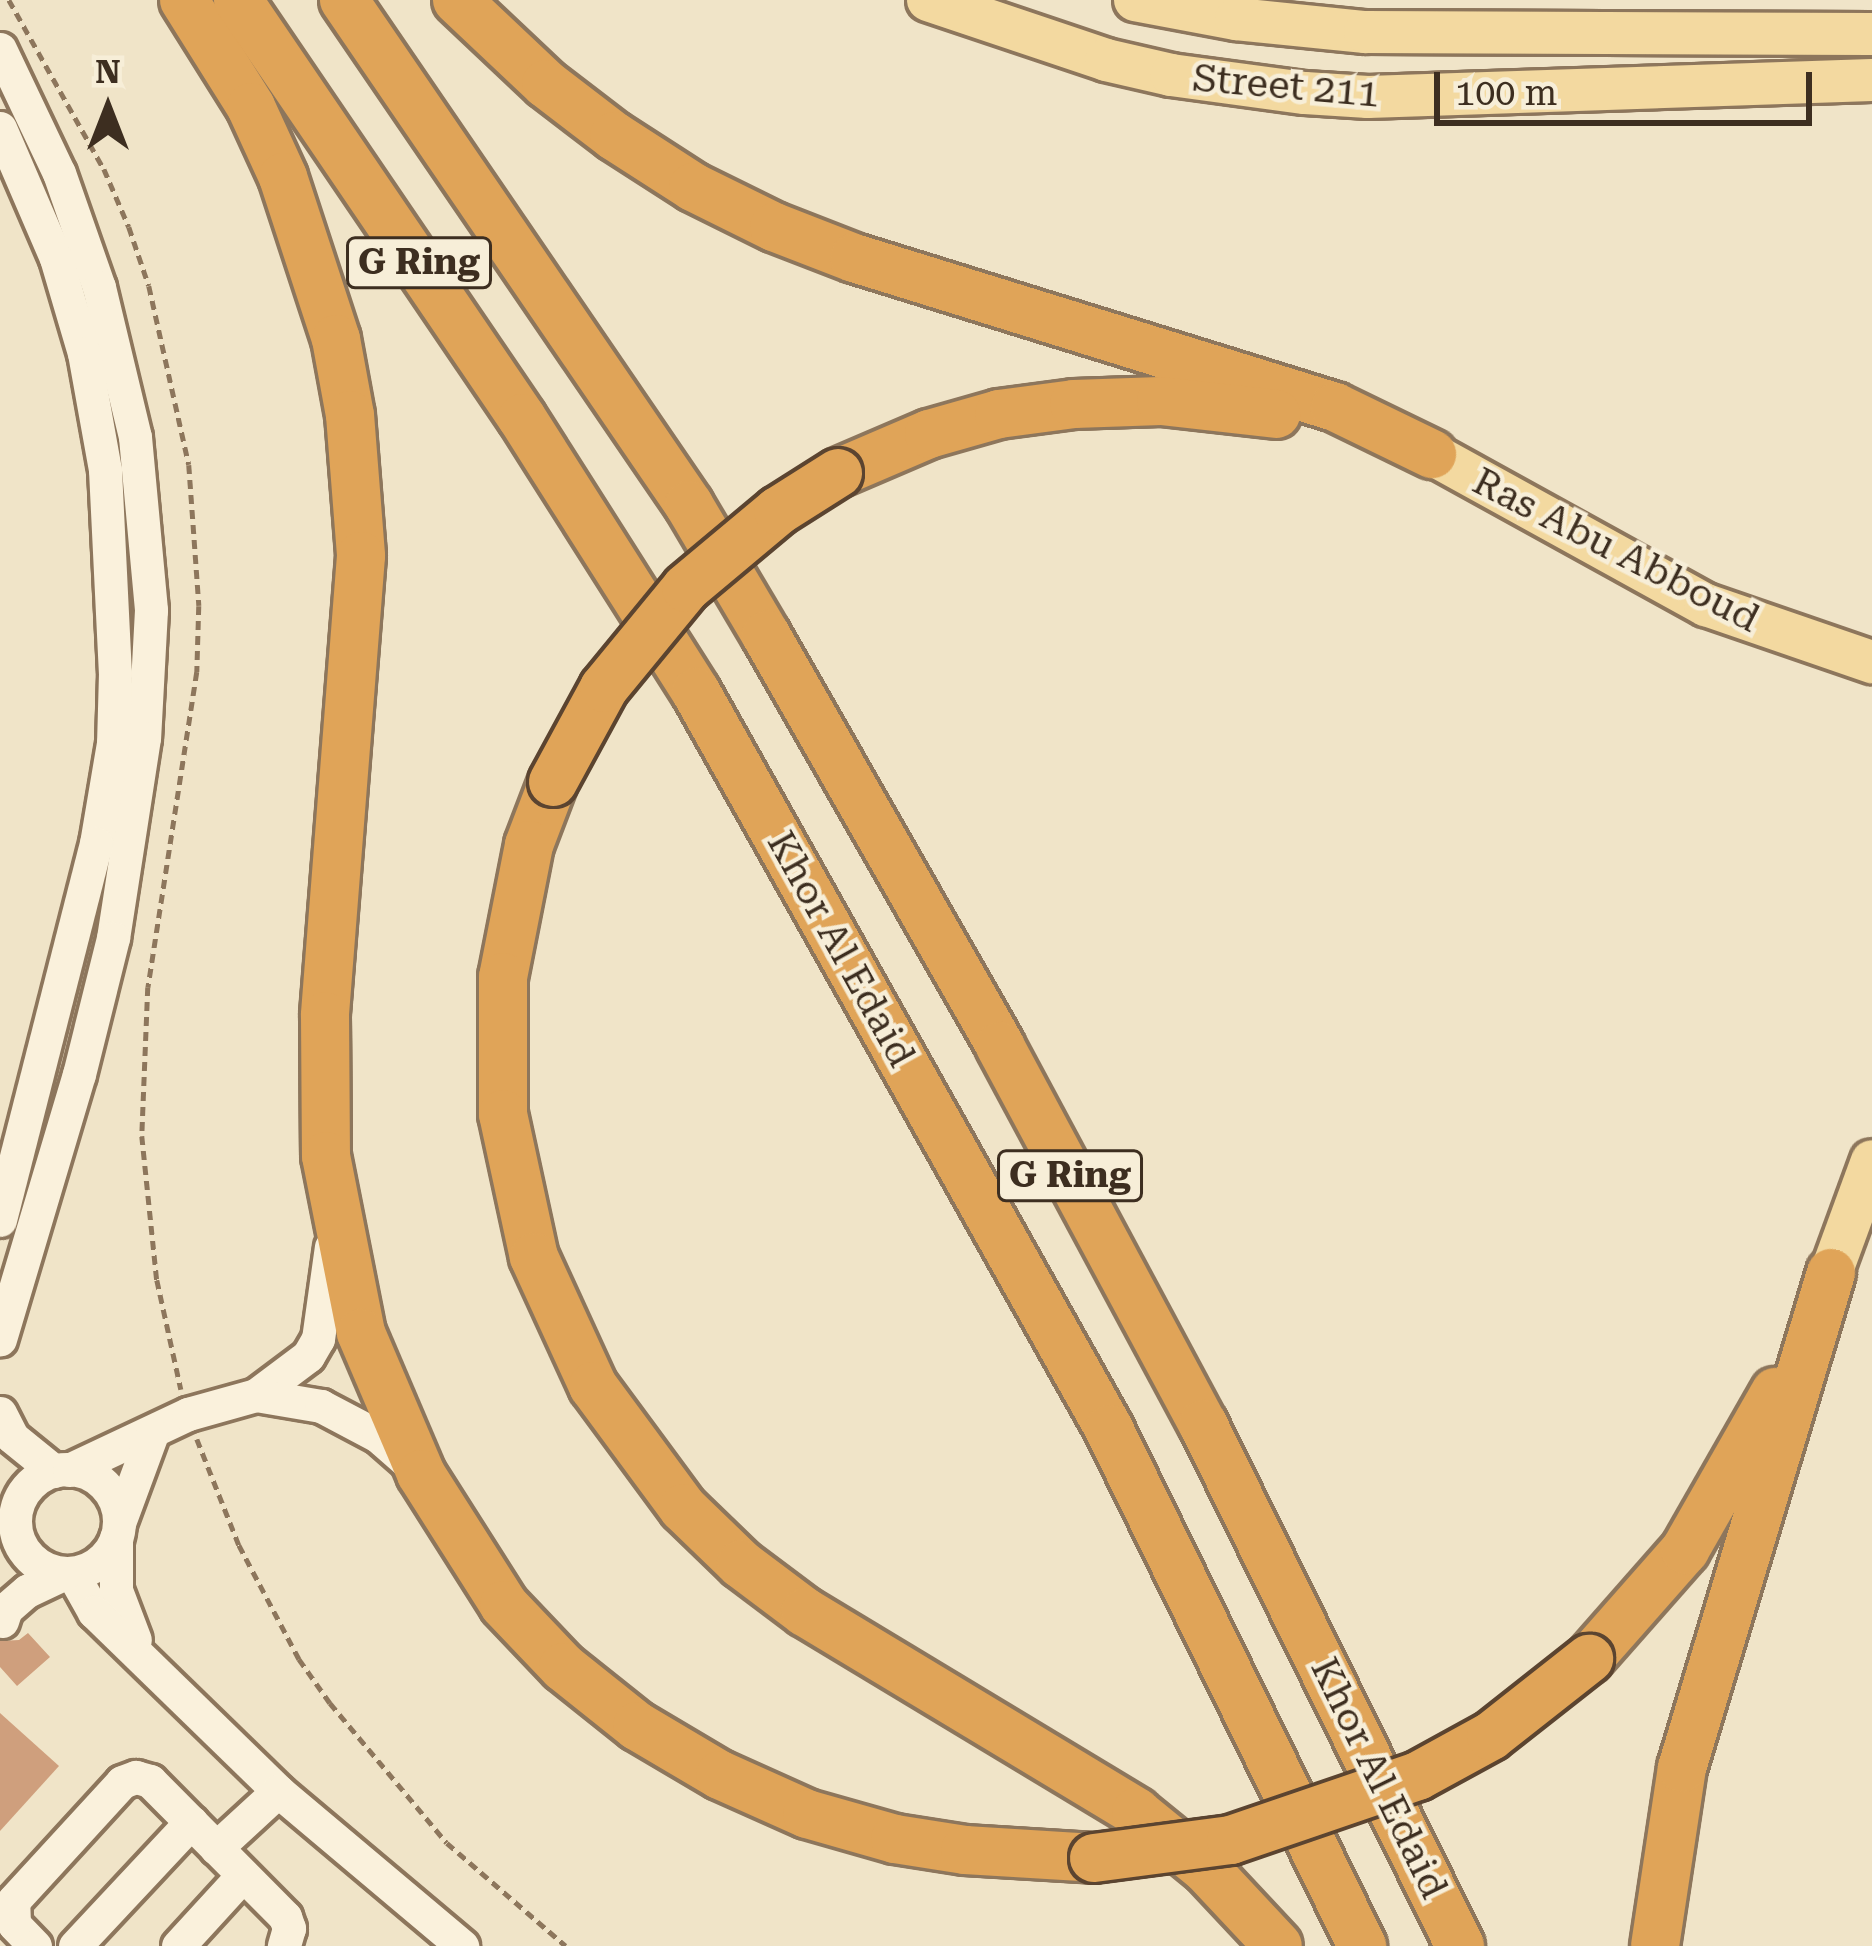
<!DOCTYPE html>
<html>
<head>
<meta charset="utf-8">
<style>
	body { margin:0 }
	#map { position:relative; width:1872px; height:1946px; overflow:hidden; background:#f0e4c8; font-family:"Roboto Serif",serif }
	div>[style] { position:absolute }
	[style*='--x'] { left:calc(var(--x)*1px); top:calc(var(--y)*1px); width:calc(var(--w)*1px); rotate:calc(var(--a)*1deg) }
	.building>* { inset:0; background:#cf9f7d }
	.path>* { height:4.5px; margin-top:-2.25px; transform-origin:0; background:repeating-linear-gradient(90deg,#8d765c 0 9px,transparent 0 15px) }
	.roads { filter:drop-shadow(3px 0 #8d765c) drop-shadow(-3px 0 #8d765c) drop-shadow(0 3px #8d765c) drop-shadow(0 -3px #8d765c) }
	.minor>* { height:33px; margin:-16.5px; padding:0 16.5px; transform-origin:16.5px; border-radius:16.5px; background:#faf1dc }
	.minor>.ring { margin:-16.5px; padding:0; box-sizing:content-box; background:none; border:33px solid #faf1dc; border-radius:50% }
	.major>* { height:42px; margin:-21px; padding:0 21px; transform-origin:21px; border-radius:21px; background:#f3d9a0 }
	.highway>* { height:48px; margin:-24px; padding:0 24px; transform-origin:24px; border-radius:24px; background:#e0a458 }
	.bridges { filter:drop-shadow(3px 0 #5b4430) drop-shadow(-3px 0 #5b4430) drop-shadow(0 3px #5b4430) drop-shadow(0 -3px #5b4430) }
	.highway-bridge>* { height:48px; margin:-24px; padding:0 24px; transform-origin:24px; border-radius:24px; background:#e0a458 }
	span { translate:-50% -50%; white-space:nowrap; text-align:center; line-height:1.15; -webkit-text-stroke:9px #f7eed8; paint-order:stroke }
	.shield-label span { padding:3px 9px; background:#f7eed8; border:3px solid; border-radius:9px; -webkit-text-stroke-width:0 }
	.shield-label { font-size:36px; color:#3d2e20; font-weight:700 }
	.street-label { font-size:39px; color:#3d2e20 }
	.north { position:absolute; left:48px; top:48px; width:120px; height:120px; -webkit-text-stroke:9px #f7eed8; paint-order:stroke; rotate:0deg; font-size:33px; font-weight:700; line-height:48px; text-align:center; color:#3d2e20 }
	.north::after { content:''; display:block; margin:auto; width:42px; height:54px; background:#3d2e20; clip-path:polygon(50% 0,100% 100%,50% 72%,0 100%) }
	.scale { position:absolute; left:1434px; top:72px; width:378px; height:54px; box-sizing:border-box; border:6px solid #3d2e20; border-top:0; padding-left:15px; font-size:36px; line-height:42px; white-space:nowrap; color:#3d2e20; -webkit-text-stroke:9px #f7eed8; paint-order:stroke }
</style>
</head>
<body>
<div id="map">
	<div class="building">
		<div style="clip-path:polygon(28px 1633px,50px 1657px,17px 1686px,0 1667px,0 1641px,19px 1640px)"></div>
		<div style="clip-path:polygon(0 1713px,59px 1766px,0 1831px)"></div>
	</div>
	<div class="path">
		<div style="--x:9;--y:0;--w:194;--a:60.7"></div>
		<div style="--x:104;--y:169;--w:63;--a:66.7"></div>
		<div style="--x:129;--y:227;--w:62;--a:71.3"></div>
		<div style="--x:149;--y:286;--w:183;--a:77.4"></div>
		<div style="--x:189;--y:465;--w:141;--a:85.9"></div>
		<div style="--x:199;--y:606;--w:66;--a:91.7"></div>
		<div style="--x:197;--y:672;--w:319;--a:98.8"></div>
		<div style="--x:148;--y:987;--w:149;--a:92.3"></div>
		<div style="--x:142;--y:1136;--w:145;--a:84.1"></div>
		<div style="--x:157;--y:1280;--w:112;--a:77.6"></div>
		<div style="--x:197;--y:1439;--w:114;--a:68.4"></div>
		<div style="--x:239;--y:1545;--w:129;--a:62.2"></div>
		<div style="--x:299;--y:1659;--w:54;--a:54.8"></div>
		<div style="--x:330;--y:1703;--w:182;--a:50.1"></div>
		<div style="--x:447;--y:1843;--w:157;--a:40.9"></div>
	</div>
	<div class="roads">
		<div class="minor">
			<div style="--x:0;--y:49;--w:137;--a:64.6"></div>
			<div style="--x:59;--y:173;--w:121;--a:70.7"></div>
			<div style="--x:99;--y:287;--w:154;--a:76.5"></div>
			<div style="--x:135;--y:437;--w:174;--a:84.7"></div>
			<div style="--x:151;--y:610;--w:128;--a:93.1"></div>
			<div style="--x:144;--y:738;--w:202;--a:98.8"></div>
			<div style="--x:113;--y:938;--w:140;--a:104"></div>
			<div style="--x:79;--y:1074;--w:277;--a:106.6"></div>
			<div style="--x:0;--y:128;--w:142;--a:66.7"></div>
			<div style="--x:56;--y:258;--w:99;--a:73.6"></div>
			<div style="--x:84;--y:353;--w:119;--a:79.8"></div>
			<div style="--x:105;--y:470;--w:203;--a:87.2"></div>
			<div style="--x:115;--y:673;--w:70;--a:91.6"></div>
			<div style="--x:113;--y:743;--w:101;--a:99.6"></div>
			<div style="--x:96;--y:843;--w:389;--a:104.3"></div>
			<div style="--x:256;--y:1395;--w:65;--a:-36.9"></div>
			<div style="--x:308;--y:1356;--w:20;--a:-60"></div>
			<div style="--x:318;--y:1339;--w:93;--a:-82"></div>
			<div style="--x:0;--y:1413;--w:27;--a:63"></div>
			<div style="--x:12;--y:1437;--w:54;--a:39"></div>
			<div class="ring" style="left:15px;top:1469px;width:71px;height:71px"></div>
			<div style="--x:69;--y:1470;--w:132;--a:-25.2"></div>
			<div style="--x:188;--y:1414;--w:71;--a:-15.6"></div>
			<div style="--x:256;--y:1395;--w:66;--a:9.6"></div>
			<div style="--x:321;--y:1406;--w:64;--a:27.8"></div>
			<div style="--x:378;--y:1436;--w:44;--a:41.3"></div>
			<div style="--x:119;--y:1523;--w:95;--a:-69.7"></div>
			<div style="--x:116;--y:1538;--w:52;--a:90"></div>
			<div style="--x:116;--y:1590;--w:53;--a:69.2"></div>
			<div style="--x:72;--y:1573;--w:45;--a:60.6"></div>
			<div style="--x:94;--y:1612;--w:257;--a:44.2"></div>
			<div style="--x:278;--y:1791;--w:241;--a:40.1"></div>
			<div style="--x:2;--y:1621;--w:13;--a:-72"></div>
			<div style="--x:6;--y:1609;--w:28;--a:-41"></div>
			<div style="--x:27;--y:1591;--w:42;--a:-25.3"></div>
			<div style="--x:216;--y:1848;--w:84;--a:-42.6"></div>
			<div style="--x:35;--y:1946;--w:30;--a:-134"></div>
			<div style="--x:14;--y:1924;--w:23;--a:-92"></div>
			<div style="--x:13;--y:1901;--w:161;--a:-47.5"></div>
			<div style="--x:122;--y:1782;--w:15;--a:-20"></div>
			<div style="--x:136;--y:1777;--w:15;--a:16"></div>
			<div style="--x:150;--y:1781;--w:192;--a:45.2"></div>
			<div style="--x:285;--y:1917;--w:12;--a:70"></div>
			<div style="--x:289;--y:1928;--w:19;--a:106"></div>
			<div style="--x:75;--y:1946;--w:170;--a:-46.9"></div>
			<div style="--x:178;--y:1946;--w:96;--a:-47.5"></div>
		</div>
		<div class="major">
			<div style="--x:928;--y:0;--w:188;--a:18.6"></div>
			<div style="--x:1106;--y:60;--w:67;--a:13"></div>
			<div style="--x:1171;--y:75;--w:135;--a:7.7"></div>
			<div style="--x:1305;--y:93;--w:63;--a:3.6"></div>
			<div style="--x:1368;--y:97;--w:504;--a:-1.93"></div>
			<div style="--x:1135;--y:0;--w:103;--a:10.7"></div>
			<div style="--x:1236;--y:19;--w:130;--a:5.8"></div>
			<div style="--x:1365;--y:32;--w:507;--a:0.23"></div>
			<div style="--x:1432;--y:454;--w:313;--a:28.9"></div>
			<div style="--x:1706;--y:605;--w:176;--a:19"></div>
			<div style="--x:1831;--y:1273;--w:119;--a:-69.9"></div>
		</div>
		<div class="highway">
			<div style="--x:184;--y:0;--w:126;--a:57.9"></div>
			<div style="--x:251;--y:107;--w:77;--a:65.4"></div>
			<div style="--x:283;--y:177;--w:170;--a:71.9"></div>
			<div style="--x:336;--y:339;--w:77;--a:79.6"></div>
			<div style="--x:350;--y:415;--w:141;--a:85.5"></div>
			<div style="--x:361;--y:556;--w:461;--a:94.5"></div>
			<div style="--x:325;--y:1016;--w:140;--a:89.6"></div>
			<div style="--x:326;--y:1156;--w:180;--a:78.8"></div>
			<div style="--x:361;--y:1333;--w:153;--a:66.9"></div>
			<div style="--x:421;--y:1474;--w:155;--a:57.6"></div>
			<div style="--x:504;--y:1605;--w:86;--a:46.4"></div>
			<div style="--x:563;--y:1667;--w:95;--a:38.6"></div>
			<div style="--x:637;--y:1726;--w:96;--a:30.6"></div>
			<div style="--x:720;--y:1775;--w:95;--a:24.1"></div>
			<div style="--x:807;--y:1814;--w:91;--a:15.9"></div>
			<div style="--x:895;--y:1839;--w:71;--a:8.9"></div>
			<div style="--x:965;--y:1850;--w:129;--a:3.5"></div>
			<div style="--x:238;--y:0;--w:505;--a:55.81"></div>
			<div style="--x:522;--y:418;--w:325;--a:57.6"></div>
			<div style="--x:696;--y:692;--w:845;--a:60.73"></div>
			<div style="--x:1109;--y:1429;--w:576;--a:63.92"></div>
			<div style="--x:344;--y:0;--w:612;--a:55.66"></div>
			<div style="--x:689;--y:505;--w:151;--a:59.4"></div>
			<div style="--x:766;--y:635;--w:473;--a:60.3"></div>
			<div style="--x:1000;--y:1046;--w:429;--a:61.8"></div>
			<div style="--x:1203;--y:1424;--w:582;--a:63.79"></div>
			<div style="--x:457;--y:0;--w:122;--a:43.3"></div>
			<div style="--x:546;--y:84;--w:86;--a:37.4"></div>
			<div style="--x:614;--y:136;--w:94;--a:32.8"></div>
			<div style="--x:693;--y:187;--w:90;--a:26.3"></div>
			<div style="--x:774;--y:227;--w:86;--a:21.2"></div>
			<div style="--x:854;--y:258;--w:504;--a:17.21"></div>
			<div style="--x:1335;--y:407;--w:108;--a:25.9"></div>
			<div style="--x:838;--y:473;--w:99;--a:-23.2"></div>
			<div style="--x:929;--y:434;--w:73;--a:-15.9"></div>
			<div style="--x:999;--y:414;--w:76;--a:-7.6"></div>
			<div style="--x:1074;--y:404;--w:87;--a:-2"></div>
			<div style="--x:1161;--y:401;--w:116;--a:6.4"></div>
			<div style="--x:553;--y:782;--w:67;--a:110.9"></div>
			<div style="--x:529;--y:845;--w:135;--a:101.1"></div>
			<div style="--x:503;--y:977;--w:137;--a:90"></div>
			<div style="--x:503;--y:1114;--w:146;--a:77.8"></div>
			<div style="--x:534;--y:1257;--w:142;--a:65.4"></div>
			<div style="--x:593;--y:1386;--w:152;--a:53.6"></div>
			<div style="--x:683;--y:1508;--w:81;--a:44"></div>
			<div style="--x:741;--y:1564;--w:80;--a:36.9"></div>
			<div style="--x:805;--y:1612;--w:387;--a:31.1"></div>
			<div style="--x:1136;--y:1812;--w:90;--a:39.2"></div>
			<div style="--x:1206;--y:1869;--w:105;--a:46.9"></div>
			<div style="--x:1589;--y:1659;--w:145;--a:-48.6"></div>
			<div style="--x:1685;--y:1550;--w:182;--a:-60.3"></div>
			<div style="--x:1655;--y:1946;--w:180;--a:-81.4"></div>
			<div style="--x:1682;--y:1768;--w:517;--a:-73.25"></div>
		</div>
	</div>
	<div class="bridges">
		<div class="highway-bridge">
			<div style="--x:553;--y:782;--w:107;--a:-61.5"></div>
			<div style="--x:604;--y:688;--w:129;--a:-50.6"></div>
			<div style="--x:686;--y:588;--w:120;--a:-39.9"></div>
			<div style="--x:778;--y:511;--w:71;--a:-32.3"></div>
			<div style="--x:1094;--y:1858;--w:138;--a:-7.5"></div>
			<div style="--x:1231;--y:1840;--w:198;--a:-18.9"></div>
			<div style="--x:1418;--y:1776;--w:83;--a:-28.7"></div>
			<div style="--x:1491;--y:1736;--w:125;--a:-38.2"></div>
		</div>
	</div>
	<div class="shield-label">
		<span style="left:419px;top:263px">G Ring</span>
		<span style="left:1070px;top:1176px">G Ring</span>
	</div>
	<div class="street-label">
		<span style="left:1286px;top:86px;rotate:5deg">Street 211</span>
		<span style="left:1616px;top:550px;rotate:27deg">Ras Abu Abboud</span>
		<span style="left:841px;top:949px;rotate:61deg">Khor Al Edaid</span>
		<span style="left:1379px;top:1778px;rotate:64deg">Khor Al Edaid</span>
	</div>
	<div class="north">N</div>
	<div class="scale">100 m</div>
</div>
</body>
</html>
